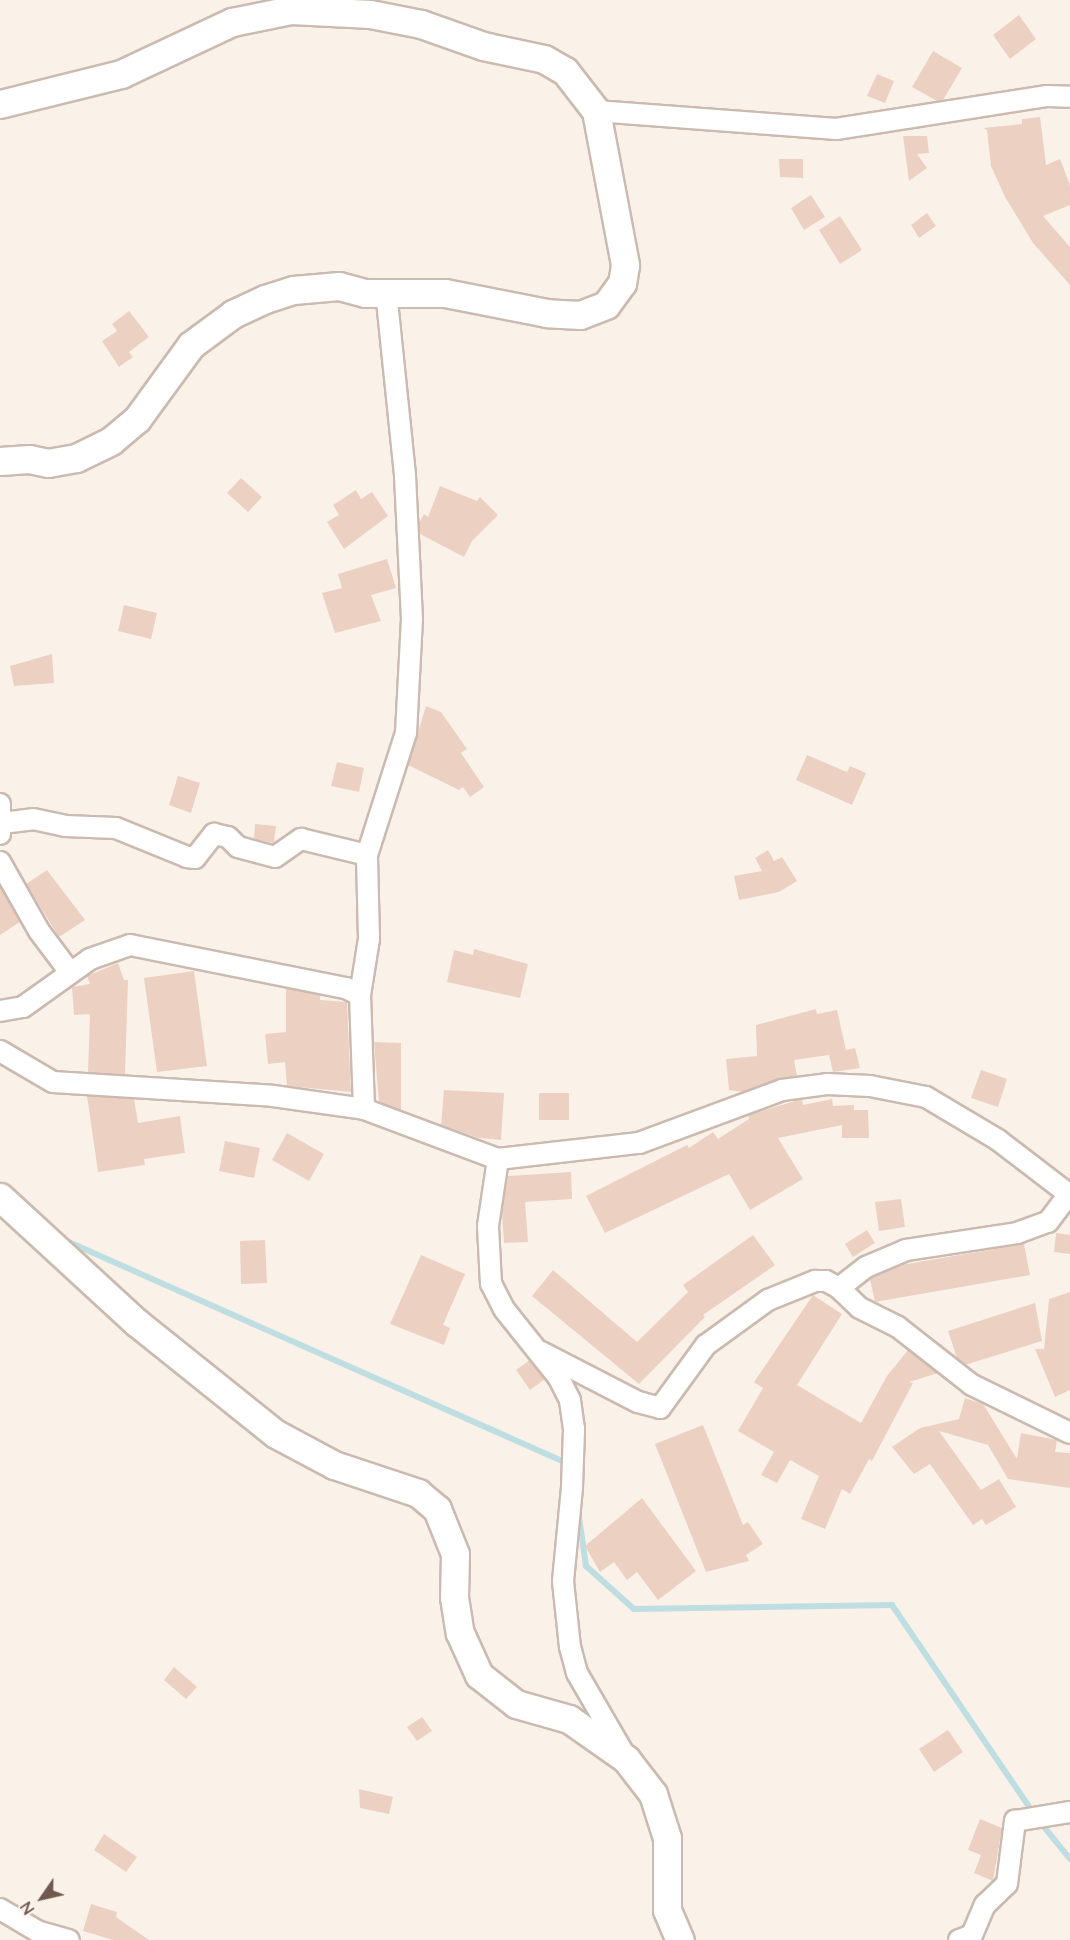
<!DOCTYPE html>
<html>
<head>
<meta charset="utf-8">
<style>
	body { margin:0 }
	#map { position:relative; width:1070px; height:1940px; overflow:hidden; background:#faf2e9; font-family:Quicksand,sans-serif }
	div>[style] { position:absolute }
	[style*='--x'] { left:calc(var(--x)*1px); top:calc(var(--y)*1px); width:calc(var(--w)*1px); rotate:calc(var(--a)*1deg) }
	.stream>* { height:6px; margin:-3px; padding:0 3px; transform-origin:3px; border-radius:3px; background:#bfdee1 }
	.building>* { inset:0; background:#ecd1c3 }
	.roads { filter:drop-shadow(2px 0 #cbbab0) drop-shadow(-2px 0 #cbbab0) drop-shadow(0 2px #cbbab0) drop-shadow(0 -2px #cbbab0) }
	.minor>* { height:20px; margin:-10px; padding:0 10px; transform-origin:10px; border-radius:10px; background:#fff }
	.secondary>* { height:27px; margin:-13.5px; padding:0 13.5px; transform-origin:13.5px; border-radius:13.5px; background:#fff }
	span { translate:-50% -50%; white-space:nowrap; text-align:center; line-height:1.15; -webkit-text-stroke:4.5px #fdf6ef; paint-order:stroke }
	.north { position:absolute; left:12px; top:1868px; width:60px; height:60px; -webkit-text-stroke:4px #fdf6ef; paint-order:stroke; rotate:236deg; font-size:16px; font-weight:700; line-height:24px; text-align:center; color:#71594f }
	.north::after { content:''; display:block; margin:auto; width:21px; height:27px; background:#71594f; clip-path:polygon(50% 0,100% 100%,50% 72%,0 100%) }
</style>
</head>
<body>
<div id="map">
	<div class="stream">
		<div style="--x:62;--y:1239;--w:557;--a:23.94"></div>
		<div style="--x:578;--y:1510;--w:57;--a:81.9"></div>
		<div style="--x:586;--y:1566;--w:64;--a:41.9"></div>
		<div style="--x:634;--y:1609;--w:258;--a:-0.9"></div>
		<div style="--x:892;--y:1605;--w:256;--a:55.8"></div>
		<div style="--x:1036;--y:1817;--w:54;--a:51"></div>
	</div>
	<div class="building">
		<div style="clip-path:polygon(1019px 15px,1036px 39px,1010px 59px,993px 35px)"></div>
		<div style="clip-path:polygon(933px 51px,962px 68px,943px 100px,937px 101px,912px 87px)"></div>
		<div style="clip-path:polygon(877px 74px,894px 81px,885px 103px,867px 96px)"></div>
		<div style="clip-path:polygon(1040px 117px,1046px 165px,1060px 159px,1070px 185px,1070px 205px,1043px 216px,1070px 247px,1070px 285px,1033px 243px,1005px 197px,991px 166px,987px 130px,983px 128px,1022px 124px,1022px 119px)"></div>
		<div style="clip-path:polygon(903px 136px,927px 136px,929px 153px,917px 154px,927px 168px,909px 181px)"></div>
		<div style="clip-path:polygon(779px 159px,803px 159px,803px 178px,780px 177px)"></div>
		<div style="clip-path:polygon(811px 195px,825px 217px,804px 230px,791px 208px)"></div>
		<div style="clip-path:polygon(927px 213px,936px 226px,919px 238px,911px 225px)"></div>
		<div style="clip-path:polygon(840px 216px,862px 250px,840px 264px,819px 230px)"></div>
		<div style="clip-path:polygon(129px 311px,149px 337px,129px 352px,133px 357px,119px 367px,102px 341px,117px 331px,112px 324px)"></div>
		<div style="clip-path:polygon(241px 478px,262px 497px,248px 512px,227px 493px)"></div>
		<div style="clip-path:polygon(440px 486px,477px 501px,480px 497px,498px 515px,472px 541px,464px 557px,420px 534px,419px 523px,424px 514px,428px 517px)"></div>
		<div style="clip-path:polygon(356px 490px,361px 499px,372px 492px,388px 516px,344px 549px,327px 522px,339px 515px,333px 505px)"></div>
		<div style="clip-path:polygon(387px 559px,396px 588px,371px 595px,381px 621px,335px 633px,322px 593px,342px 588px,338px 574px)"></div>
		<div style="clip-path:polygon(124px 605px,157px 613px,151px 639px,118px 631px)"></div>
		<div style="clip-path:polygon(52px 654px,54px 683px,14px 686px,10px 666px)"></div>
		<div style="clip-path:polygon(426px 706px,441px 712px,467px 749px,461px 753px,484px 787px,470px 797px,463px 787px,459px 790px,408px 765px)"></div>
		<div style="clip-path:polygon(807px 755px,847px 772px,850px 766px,866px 773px,852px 805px,796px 780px)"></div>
		<div style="clip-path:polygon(337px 762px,364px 768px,359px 792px,331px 786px)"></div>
		<div style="clip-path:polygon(178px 776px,200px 783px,191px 813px,169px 805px)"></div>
		<div style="clip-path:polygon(255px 824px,276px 826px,274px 843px,254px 839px)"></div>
		<div style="clip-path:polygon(768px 850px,774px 861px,782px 857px,797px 881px,779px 892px,739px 900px,734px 876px,762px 871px,755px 858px)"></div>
		<div style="clip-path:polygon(47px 870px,85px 920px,59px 937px,26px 884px)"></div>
		<div style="clip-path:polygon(0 886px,20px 922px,0 935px)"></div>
		<div style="clip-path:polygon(474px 949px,528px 964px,520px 998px,447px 982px,454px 950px,473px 955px)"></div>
		<div style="clip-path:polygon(118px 963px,124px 980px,128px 980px,125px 1075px,88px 1072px,90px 1014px,74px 1015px,72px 987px,90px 984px,87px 976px)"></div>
		<div style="clip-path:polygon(194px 971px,207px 1066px,157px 1072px,144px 978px)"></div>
		<div style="clip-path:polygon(286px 988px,320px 995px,320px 1000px,347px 1002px,351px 1092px,287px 1086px,285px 1062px,268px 1064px,265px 1034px,286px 1032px)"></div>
		<div style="clip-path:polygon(816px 1009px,817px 1014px,837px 1010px,846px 1050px,855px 1048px,860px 1068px,833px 1072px,829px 1055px,794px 1060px,797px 1076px,743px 1092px,729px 1090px,726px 1059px,757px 1056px,756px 1025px)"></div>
		<div style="clip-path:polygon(374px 1042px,401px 1043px,401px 1110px,379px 1102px)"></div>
		<div style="clip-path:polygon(981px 1070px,1007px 1079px,998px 1107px,971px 1098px)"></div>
		<div style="clip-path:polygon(444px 1090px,504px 1093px,501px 1140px,479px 1138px,441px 1125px)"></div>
		<div style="clip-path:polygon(539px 1093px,569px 1093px,569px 1120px,539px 1120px)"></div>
		<div style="clip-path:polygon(87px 1096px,134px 1099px,138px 1123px,180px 1116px,185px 1153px,144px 1159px,145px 1165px,98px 1172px)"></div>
		<div style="clip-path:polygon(802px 1099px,803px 1105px,832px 1099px,833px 1106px,854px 1105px,854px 1110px,868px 1110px,869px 1138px,842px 1138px,842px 1125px,778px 1138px,803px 1179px,750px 1210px,729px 1174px,605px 1233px,586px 1196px,687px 1145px,689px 1148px,713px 1132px,718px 1139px,749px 1119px,748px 1115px)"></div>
		<div style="clip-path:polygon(287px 1133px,324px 1154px,309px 1181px,272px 1160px)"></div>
		<div style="clip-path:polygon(225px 1141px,260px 1148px,254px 1178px,219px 1171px)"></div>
		<div style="clip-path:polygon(571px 1172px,572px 1199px,525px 1202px,528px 1242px,504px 1243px,502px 1212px,508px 1176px)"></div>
		<div style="clip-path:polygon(901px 1199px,905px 1227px,879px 1231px,875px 1202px)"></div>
		<div style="clip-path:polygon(867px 1230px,875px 1243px,853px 1257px,845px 1244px)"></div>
		<div style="clip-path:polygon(1056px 1233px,1070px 1235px,1070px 1254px,1054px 1252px)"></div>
		<div style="clip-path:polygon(753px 1235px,775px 1265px,703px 1315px,705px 1317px,639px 1384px,532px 1296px,553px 1270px,637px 1342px,688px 1292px,683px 1285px)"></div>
		<div style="clip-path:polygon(265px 1240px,267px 1283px,241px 1284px,240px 1241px)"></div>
		<div style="clip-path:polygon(1024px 1244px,1030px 1275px,875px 1302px,870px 1279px,901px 1265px)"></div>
		<div style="clip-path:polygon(421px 1255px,465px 1274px,443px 1325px,450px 1328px,444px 1345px,390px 1324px)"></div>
		<div style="clip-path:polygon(1070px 1292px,1070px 1390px,1055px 1397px,1035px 1349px,1044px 1349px,1049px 1299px)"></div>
		<div style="clip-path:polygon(813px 1295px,842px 1314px,797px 1385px,861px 1423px,887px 1376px,908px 1350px,938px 1373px,909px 1382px,913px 1383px,872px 1461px,869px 1459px,850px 1494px,842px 1489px,825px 1529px,801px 1519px,819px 1476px,790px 1460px,777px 1483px,761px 1475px,774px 1452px,738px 1431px,763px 1388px,754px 1382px)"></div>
		<div style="clip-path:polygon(1035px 1303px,1042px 1341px,965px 1365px,957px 1358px,948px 1331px)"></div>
		<div style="clip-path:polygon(530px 1360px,545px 1379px,530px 1390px,516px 1370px)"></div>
		<div style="clip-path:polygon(965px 1398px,983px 1404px,1017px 1459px,1021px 1433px,1057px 1440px,1055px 1452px,1070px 1453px,1070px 1488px,1008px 1479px,988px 1445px,939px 1431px,981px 1490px,999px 1479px,1016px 1507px,986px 1525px,982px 1519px,973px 1525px,930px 1464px,914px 1474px,892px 1447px,920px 1428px,959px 1419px)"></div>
		<div style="clip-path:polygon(703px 1425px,743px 1525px,748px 1522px,763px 1544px,746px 1555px,749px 1561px,706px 1572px,655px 1444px)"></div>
		<div style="clip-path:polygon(642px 1498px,696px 1571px,658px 1600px,637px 1572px,627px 1580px,614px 1562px,600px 1572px,585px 1546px)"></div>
		<div style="clip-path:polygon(174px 1667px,197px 1687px,186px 1699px,164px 1680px)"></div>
		<div style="clip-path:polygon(422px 1717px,432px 1731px,417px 1741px,407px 1727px)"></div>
		<div style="clip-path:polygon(948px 1730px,963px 1752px,934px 1772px,919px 1749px)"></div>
		<div style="clip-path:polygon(359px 1789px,393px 1797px,389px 1814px,360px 1808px)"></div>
		<div style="clip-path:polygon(980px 1819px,1002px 1828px,993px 1881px,974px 1873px,981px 1855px,968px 1850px)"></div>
		<div style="clip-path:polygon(104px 1834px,137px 1857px,126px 1872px,94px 1850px)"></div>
		<div style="clip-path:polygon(91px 1904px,117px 1912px,116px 1917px,149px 1940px,113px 1940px,83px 1931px)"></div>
	</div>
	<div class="roads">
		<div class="minor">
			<div style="--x:596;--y:111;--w:241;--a:4.3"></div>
			<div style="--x:836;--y:129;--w:214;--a:-8.9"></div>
			<div style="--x:1047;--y:96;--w:23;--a:2"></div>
			<div style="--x:0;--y:804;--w:30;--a:90"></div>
			<div style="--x:2;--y:823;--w:31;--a:-7"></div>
			<div style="--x:33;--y:819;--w:33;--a:12"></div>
			<div style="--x:65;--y:826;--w:51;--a:2.2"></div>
			<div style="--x:116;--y:828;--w:77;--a:22.2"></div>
			<div style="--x:187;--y:857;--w:8;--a:7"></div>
			<div style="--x:195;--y:858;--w:31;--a:-52"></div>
			<div style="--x:214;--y:834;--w:14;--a:12"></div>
			<div style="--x:228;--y:837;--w:14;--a:45"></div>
			<div style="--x:238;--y:847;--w:38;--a:15"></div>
			<div style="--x:275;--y:857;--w:32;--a:-35"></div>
			<div style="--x:301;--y:839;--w:68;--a:13.6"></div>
			<div style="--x:0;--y:862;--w:79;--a:60.5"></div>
			<div style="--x:39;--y:931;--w:50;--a:53.1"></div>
			<div style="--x:0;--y:1011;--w:23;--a:-10"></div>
			<div style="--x:23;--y:1007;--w:82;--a:-35.6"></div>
			<div style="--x:90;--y:959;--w:42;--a:-19.3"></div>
			<div style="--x:130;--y:945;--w:220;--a:11.3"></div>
			<div style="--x:346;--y:988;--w:16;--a:27"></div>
			<div style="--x:0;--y:1051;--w:61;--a:30.3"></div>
			<div style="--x:53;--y:1082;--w:220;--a:3.6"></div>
			<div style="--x:273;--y:1096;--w:92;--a:8.1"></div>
			<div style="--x:364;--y:1109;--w:143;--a:20.5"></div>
			<div style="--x:364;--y:1109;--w:114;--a:-92"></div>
			<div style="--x:360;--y:995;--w:57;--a:-80.9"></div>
			<div style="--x:369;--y:939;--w:84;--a:-91.4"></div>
			<div style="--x:367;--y:855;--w:128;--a:-72.3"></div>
			<div style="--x:406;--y:733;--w:114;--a:-87"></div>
			<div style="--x:412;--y:619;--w:144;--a:-92.8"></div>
			<div style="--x:405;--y:475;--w:185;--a:-95.9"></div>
			<div style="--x:839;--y:1288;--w:29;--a:44"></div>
			<div style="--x:860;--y:1308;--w:42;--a:26.6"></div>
			<div style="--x:898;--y:1327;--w:94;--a:38.1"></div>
			<div style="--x:972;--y:1385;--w:109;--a:26.1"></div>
			<div style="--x:541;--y:1352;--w:109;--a:27.3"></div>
			<div style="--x:638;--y:1402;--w:23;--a:15"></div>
			<div style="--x:660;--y:1408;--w:78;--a:-53.9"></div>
			<div style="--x:706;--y:1345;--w:77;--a:-36"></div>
			<div style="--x:768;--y:1300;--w:51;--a:-22"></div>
			<div style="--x:815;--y:1281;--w:11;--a:0"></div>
			<div style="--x:826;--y:1281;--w:15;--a:28"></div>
			<div style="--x:839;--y:1288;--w:34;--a:-38"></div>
			<div style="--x:866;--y:1267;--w:43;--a:-23"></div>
			<div style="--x:906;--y:1250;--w:112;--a:-8.7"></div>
			<div style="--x:1017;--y:1233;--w:33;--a:-20"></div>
			<div style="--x:1048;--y:1222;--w:35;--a:-53"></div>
			<div style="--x:624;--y:1754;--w:94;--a:-120.1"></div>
			<div style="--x:577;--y:1673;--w:27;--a:-105"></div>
			<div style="--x:570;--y:1647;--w:66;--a:-96.1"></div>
			<div style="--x:563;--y:1581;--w:94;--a:-84.5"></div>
			<div style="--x:572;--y:1487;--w:58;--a:-88"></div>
			<div style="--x:574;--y:1429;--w:29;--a:-98"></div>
			<div style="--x:570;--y:1400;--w:25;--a:-117"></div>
			<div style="--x:559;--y:1378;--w:88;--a:-128.6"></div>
			<div style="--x:504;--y:1309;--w:28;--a:-117"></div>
			<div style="--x:491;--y:1284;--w:58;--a:-93"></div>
			<div style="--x:488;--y:1226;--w:68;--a:-81.5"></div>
			<div style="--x:498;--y:1159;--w:142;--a:-6.5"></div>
			<div style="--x:639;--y:1143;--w:153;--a:-20.3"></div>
			<div style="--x:782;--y:1090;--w:45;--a:-7.6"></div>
			<div style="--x:827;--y:1084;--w:43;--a:2.7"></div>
			<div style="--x:870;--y:1086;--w:57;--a:11.1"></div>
			<div style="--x:926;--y:1097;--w:84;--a:30.8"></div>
			<div style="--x:998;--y:1140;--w:91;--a:37.4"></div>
			<div style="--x:0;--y:1909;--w:43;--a:30.7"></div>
			<div style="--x:37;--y:1931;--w:33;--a:16"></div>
			<div style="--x:959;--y:1940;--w:14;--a:-21"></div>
			<div style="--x:972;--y:1935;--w:33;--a:-67"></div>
			<div style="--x:985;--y:1905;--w:30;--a:-44"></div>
			<div style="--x:1007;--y:1884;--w:64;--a:-82.8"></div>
			<div style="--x:1015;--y:1821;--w:56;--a:-9.3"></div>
		</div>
		<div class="secondary">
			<div style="--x:0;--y:104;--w:125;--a:-13.9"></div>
			<div style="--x:121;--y:74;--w:123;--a:-25.1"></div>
			<div style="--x:232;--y:22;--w:60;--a:-11.5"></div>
			<div style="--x:291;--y:10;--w:79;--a:2.9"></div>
			<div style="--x:370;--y:14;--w:52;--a:11.1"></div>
			<div style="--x:421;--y:24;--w:66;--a:19.5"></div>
			<div style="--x:483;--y:46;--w:62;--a:12"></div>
			<div style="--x:544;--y:59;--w:24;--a:30"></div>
			<div style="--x:565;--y:71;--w:51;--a:52.2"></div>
			<div style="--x:596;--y:111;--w:157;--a:79.3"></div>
			<div style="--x:625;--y:265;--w:18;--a:99"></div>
			<div style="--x:622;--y:283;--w:27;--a:126"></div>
			<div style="--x:606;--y:305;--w:28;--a:159"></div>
			<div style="--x:580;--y:315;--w:33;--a:-177"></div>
			<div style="--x:547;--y:313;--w:104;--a:-168.9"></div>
			<div style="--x:445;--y:293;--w:80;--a:180"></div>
			<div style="--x:365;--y:293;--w:27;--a:-165"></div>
			<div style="--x:339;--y:286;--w:46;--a:175"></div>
			<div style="--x:293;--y:290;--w:29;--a:162"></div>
			<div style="--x:265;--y:299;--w:35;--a:155"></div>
			<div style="--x:233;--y:314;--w:52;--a:143.6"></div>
			<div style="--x:191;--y:345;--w:92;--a:126.1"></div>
			<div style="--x:137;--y:419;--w:34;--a:140"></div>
			<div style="--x:111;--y:441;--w:39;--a:154"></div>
			<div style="--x:76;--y:458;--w:28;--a:170"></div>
			<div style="--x:48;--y:463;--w:19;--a:-168"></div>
			<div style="--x:29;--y:459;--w:29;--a:176"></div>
			<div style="--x:0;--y:1197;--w:185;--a:42.6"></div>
			<div style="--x:136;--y:1322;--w:179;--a:38.7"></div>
			<div style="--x:276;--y:1434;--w:66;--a:28.1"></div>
			<div style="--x:334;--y:1465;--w:89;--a:18.4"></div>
			<div style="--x:418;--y:1493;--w:25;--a:40"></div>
			<div style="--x:437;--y:1509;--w:48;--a:68.2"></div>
			<div style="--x:455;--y:1554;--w:43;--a:91.3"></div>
			<div style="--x:454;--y:1597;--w:36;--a:81"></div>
			<div style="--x:460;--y:1633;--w:46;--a:65.7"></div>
			<div style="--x:479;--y:1675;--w:47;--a:38.1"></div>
			<div style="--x:516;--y:1704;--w:55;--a:15.8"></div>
			<div style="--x:569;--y:1719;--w:70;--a:35.1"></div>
			<div style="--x:626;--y:1759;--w:44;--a:52.4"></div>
			<div style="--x:653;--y:1794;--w:46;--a:72.3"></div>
			<div style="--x:667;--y:1838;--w:72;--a:90"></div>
			<div style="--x:667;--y:1910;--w:33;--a:67"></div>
		</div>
	</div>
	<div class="north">N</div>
</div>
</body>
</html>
